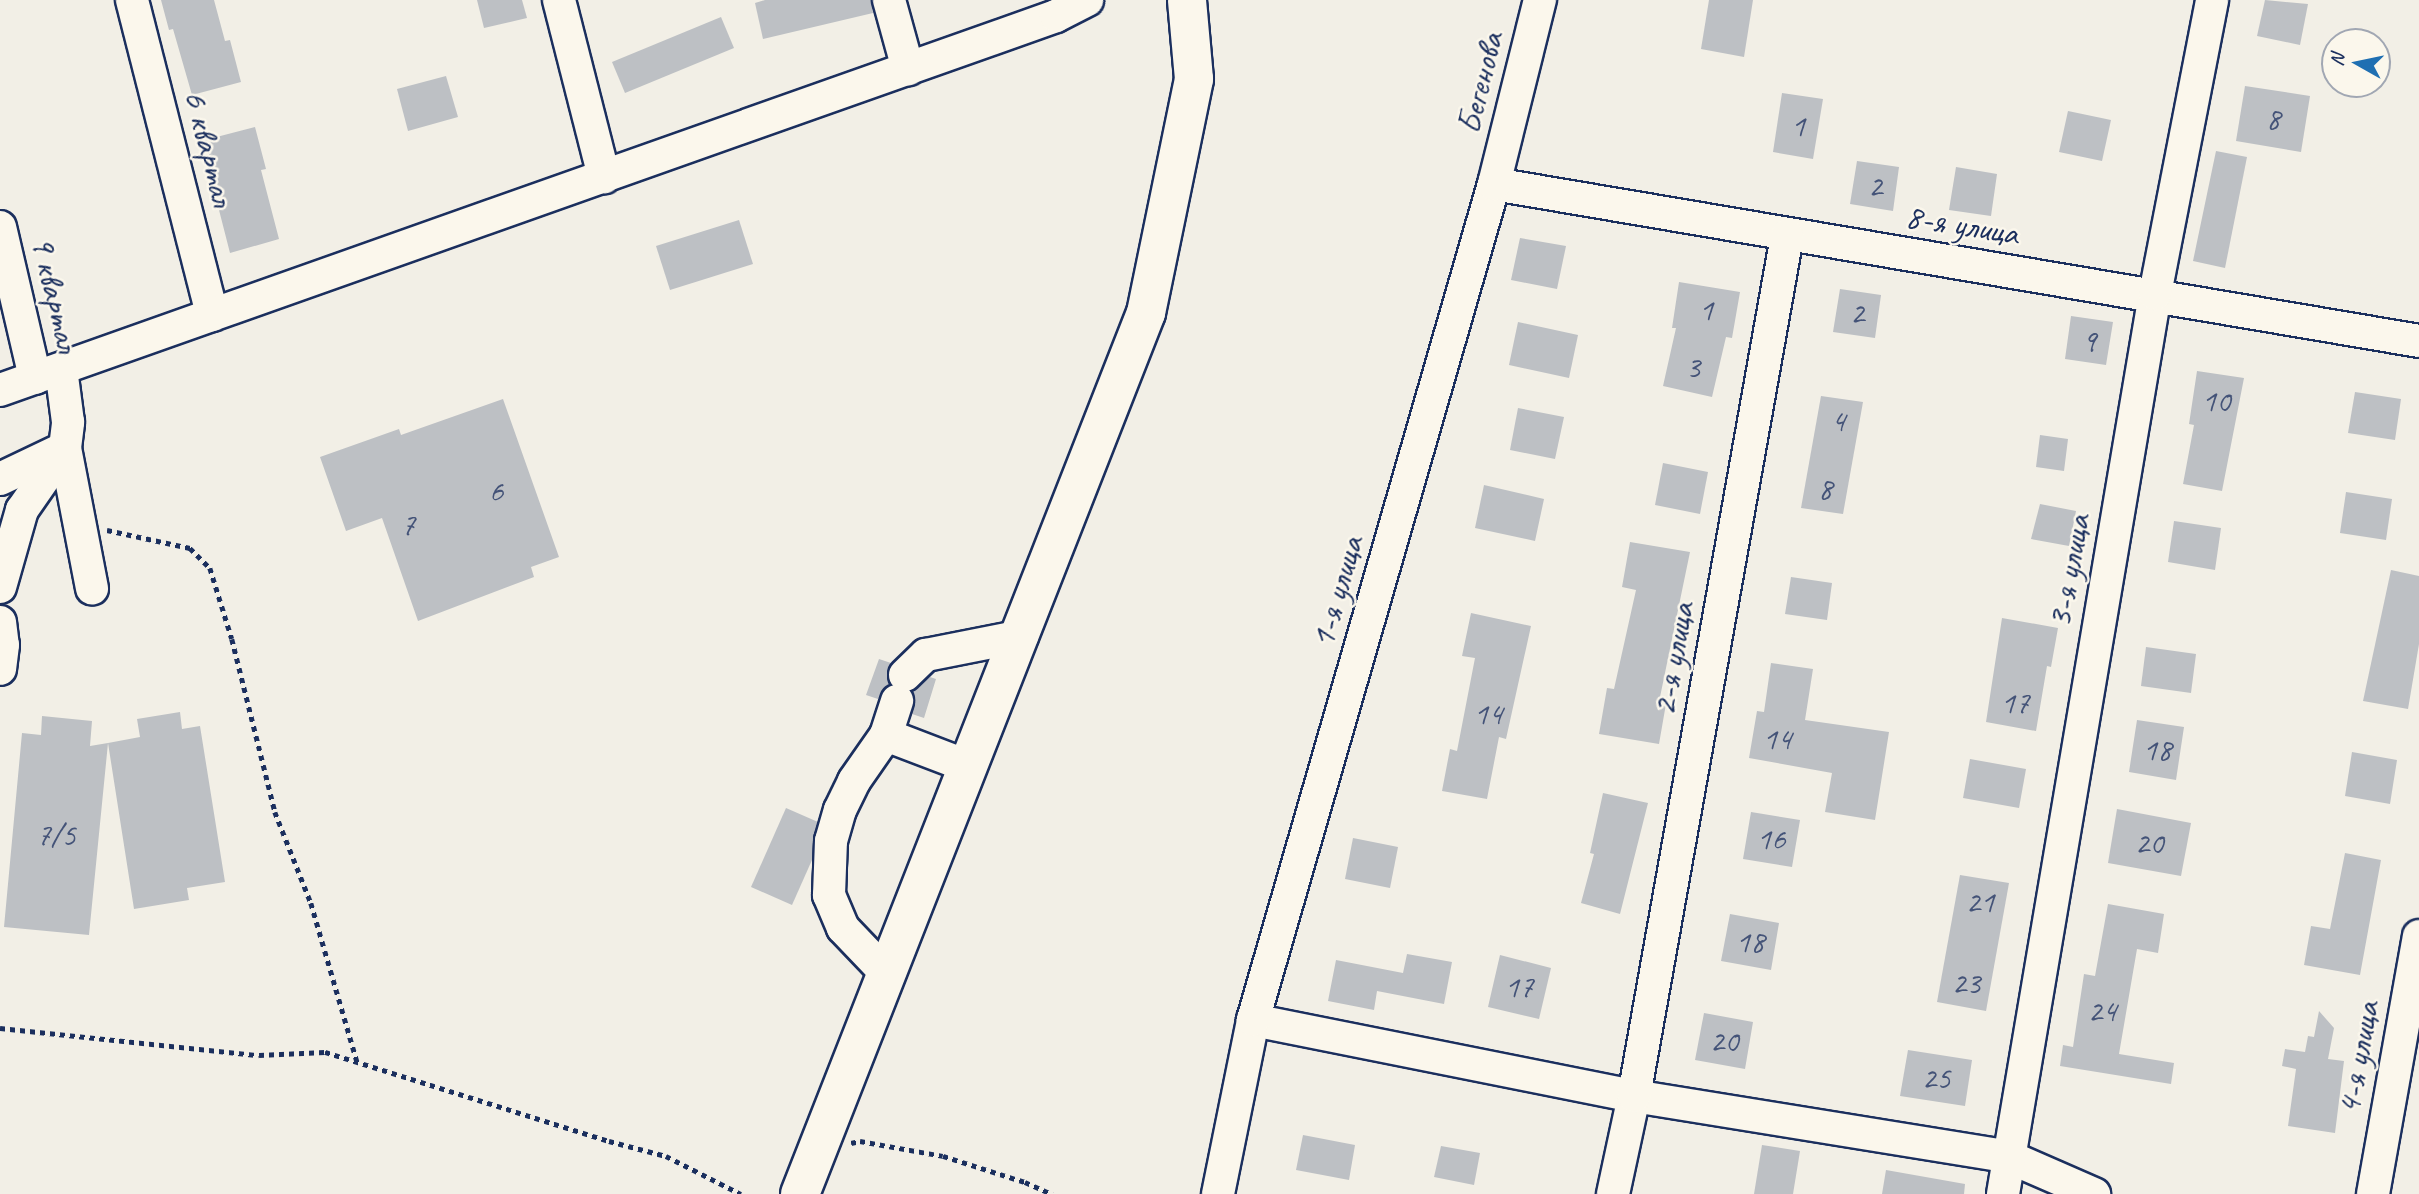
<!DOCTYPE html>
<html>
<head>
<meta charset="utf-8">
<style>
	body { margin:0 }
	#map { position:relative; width:2419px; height:1194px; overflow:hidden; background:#f2efe6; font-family:Caveat,sans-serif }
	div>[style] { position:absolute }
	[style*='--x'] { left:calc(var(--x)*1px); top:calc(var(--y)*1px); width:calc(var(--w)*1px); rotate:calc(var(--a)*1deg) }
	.building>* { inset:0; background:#bdc0c4 }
	.path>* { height:4.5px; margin-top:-2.25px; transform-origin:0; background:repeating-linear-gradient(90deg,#1b2f5e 0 5px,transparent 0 10px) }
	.roads { filter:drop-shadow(2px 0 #1b2f5e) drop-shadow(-2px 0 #1b2f5e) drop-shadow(0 2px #1b2f5e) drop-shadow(0 -2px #1b2f5e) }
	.minor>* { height:32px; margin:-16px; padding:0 16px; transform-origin:16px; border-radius:16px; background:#fbf7ec }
	.major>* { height:38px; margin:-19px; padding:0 19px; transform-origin:19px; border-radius:19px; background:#fbf7ec }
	span { translate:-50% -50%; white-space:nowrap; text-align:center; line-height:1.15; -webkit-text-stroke:5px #fbf7ec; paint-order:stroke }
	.number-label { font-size:32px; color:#445378 }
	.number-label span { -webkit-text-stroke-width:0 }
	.street-label { font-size:35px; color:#1b2f5e }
	.north { position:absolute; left:2321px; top:28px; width:70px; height:70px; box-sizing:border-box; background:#fbf7ec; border:2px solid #a1a7b3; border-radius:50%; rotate:279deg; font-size:19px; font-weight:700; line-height:28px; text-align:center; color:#1b2f5e }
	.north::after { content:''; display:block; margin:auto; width:24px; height:32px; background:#1f6fb2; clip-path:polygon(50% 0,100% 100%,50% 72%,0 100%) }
</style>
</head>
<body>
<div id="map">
	<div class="building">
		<div style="clip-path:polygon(161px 0,214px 0,225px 41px,230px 40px,241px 82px,192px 95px,173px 29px,169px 30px)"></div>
		<div style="clip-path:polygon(477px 0,522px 0,527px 18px,484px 28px)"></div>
		<div style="clip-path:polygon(765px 0,871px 0,873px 13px,763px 39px,755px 3px)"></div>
		<div style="clip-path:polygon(1709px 0,1753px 0,1744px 57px,1701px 49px)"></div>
		<div style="clip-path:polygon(2265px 0,2308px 4px,2300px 45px,2257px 36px)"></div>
		<div style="clip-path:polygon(721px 17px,734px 48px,625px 93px,612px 62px)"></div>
		<div style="clip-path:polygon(446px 76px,458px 117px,408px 131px,397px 89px)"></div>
		<div style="clip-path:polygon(2245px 86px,2310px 96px,2301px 152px,2236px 141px)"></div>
		<div style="clip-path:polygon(1782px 93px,1823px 99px,1813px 159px,1773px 152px)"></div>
		<div style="clip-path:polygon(2068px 111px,2111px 120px,2102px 161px,2059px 152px)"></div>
		<div style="clip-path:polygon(255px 127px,266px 169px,261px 170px,279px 239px,230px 253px,219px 210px,224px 209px,205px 140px)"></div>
		<div style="clip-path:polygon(2216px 151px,2247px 157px,2225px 268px,2193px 261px)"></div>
		<div style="clip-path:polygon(1857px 161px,1899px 167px,1893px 211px,1850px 204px)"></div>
		<div style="clip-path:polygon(1956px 167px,1997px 174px,1991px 216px,1949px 210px)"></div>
		<div style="clip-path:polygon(739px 220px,753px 264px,670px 290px,656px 246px)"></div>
		<div style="clip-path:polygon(1520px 238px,1566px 246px,1557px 289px,1511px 280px)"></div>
		<div style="clip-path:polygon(1679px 282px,1740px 292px,1732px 338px,1726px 337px,1712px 397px,1663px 386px,1676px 328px,1672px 328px)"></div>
		<div style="clip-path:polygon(1840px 289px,1881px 295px,1875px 338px,1833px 332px)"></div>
		<div style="clip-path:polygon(2071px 316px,2113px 322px,2106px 365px,2065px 359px)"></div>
		<div style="clip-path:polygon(1518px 322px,1578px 335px,1569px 378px,1509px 365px)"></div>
		<div style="clip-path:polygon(2197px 371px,2244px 378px,2222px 491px,2183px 484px,2194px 425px,2189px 424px)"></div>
		<div style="clip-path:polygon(2355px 392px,2401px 399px,2395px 440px,2348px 433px)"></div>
		<div style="clip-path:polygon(1821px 396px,1863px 402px,1843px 514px,1801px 508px)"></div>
		<div style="clip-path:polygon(503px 399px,559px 557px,531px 567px,534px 577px,418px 621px,382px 518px,346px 531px,320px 457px,399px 429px,401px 435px)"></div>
		<div style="clip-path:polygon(1518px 408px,1564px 417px,1555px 459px,1510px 450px)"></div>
		<div style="clip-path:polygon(2040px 435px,2068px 439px,2064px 471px,2036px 467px)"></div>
		<div style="clip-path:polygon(1663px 463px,1708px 472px,1700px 514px,1655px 505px)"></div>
		<div style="clip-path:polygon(1484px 485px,1544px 499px,1535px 541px,1475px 528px)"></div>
		<div style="clip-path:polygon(2346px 492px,2392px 499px,2386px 540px,2340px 533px)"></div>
		<div style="clip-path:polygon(2040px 504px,2076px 511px,2069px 546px,2031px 539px)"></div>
		<div style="clip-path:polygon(2174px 521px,2221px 528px,2215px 570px,2168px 562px)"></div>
		<div style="clip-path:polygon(1630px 542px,1690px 552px,1660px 697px,1667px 698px,1659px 744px,1599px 734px,1607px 688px,1614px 689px,1636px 590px,1622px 587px)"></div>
		<div style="clip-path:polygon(2391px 570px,2419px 576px,2419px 644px,2408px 709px,2363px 701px)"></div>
		<div style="clip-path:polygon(1791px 577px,1832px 583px,1827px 620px,1785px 614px)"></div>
		<div style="clip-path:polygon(1471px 613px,1531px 626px,1506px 739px,1499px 737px,1487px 799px,1442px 791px,1450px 749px,1457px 751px,1475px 658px,1462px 656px)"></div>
		<div style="clip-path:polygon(2002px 618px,2058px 628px,2051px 667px,2047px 666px,2036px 731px,1986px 722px)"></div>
		<div style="clip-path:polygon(2146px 647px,2196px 654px,2191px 693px,2141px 686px)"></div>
		<div style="clip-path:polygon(879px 659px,891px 663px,887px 670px,890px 685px,878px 699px,866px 695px)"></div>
		<div style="clip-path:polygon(1771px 663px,1813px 669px,1805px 720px,1889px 732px,1875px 820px,1825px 812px,1832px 773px,1749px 758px,1757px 711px,1764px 712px)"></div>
		<div style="clip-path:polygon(930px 677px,936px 679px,924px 718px,912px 714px,915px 698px,912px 691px)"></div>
		<div style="clip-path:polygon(180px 712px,182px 729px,200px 726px,225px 882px,187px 888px,189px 900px,134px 909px,108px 743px,140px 737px,137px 719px)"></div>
		<div style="clip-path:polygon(42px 716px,92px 721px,90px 746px,108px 743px,89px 935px,4px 927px,22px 733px,41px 735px)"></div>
		<div style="clip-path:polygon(2137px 720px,2184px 727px,2176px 780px,2129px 772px)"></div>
		<div style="clip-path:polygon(2352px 752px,2397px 760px,2390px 804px,2345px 796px)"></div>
		<div style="clip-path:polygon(1970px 759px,2026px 769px,2019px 808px,1963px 798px)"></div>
		<div style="clip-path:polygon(1603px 793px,1648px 803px,1620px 914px,1581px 903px,1594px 854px,1590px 853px)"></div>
		<div style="clip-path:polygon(786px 808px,818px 822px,812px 860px,792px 905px,751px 887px)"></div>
		<div style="clip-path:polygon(2117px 809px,2191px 823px,2181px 876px,2108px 863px)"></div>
		<div style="clip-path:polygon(1751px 812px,1800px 820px,1792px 867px,1743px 859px)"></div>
		<div style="clip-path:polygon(1353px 838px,1398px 847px,1390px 888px,1345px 879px)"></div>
		<div style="clip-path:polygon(2345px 853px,2381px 860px,2360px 975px,2304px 965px,2311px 926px,2330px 929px)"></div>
		<div style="clip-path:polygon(1960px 875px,2009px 883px,1986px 1011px,1937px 1002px)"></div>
		<div style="clip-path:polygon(2108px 904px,2164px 914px,2158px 953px,2137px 949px,2119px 1054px,2174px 1063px,2171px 1084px,2060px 1066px,2063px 1045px,2073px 1047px,2084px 974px,2095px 976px)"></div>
		<div style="clip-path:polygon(1730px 914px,1779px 923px,1771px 970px,1721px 961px)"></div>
		<div style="clip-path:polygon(1407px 954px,1452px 962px,1444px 1004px,1377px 991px,1374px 1010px,1328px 1001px,1336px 960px,1403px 973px)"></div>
		<div style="clip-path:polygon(1500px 955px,1551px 968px,1539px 1019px,1488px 1007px)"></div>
		<div style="clip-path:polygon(2319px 1011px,2334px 1028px,2328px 1059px,2344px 1061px,2335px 1133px,2288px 1126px,2296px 1069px,2282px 1066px,2285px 1049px,2305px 1052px,2308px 1036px,2314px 1037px)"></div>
		<div style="clip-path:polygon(1704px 1013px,1753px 1022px,1745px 1069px,1695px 1060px)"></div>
		<div style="clip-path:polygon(1908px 1050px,1972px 1060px,1965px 1106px,1900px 1096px)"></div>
		<div style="clip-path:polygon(1303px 1135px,1355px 1145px,1349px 1180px,1296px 1170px)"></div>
		<div style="clip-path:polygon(1762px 1145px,1800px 1151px,1793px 1194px,1754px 1194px)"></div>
		<div style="clip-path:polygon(1441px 1146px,1480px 1153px,1474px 1185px,1434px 1177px)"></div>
		<div style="clip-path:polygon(1886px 1170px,1965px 1184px,1964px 1194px,1882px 1194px)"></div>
	</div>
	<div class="path">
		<div style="--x:107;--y:530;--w:85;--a:12.2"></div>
		<div style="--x:190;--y:548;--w:28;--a:45"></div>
		<div style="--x:210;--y:568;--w:74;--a:72.8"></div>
		<div style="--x:232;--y:639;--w:178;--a:76"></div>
		<div style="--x:275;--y:812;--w:98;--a:68.4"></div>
		<div style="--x:311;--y:903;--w:165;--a:73.8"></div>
		<div style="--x:0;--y:1028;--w:260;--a:6"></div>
		<div style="--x:259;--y:1055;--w:66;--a:-2.6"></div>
		<div style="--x:325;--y:1052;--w:298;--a:17.4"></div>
		<div style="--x:609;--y:1141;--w:59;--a:14.7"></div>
		<div style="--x:666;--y:1156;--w:84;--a:26.9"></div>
		<div style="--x:851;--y:1143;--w:9;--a:-13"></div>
		<div style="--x:860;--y:1141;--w:84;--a:10.2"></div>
		<div style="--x:943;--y:1156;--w:86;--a:17.6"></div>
		<div style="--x:1025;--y:1182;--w:30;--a:24"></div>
	</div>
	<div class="roads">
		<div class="minor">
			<div style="--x:132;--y:0;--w:325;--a:75.7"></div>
			<div style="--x:559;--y:0;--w:183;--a:75.7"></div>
			<div style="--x:889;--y:0;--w:72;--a:74.6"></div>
			<div style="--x:1494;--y:184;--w:938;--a:9.63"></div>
			<div style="--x:0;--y:227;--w:155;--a:76.9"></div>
			<div style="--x:0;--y:390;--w:1120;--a:-19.5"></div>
			<div style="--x:1056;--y:16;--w:35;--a:-27"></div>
			<div style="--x:0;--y:479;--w:72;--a:-25.5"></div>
			<div style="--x:65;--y:448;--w:143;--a:79.1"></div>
			<div style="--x:0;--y:587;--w:80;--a:-74.1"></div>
			<div style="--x:22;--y:510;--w:75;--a:-55.3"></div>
			<div style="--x:65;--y:448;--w:26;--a:-83"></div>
			<div style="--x:68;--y:422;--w:53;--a:-97.5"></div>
			<div style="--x:0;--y:622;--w:23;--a:83"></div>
			<div style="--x:3;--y:645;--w:24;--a:97"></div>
			<div style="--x:905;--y:675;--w:29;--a:-44"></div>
			<div style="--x:926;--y:655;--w:98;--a:-11.2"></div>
			<div style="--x:886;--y:735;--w:90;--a:20.9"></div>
			<div style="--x:887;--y:974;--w:64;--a:-133.7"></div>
			<div style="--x:843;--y:928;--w:36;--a:-113"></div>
			<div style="--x:829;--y:895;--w:54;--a:-87.9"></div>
			<div style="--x:831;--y:841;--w:32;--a:-74"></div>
			<div style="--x:840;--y:810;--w:32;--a:-64"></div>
			<div style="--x:854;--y:781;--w:56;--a:-55.2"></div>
			<div style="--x:886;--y:735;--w:36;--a:-72"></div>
			<div style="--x:1253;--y:1020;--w:389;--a:11.3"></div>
			<div style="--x:1634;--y:1096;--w:380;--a:9.2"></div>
			<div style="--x:2009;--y:1157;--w:93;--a:23.5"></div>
			<div style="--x:1218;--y:1194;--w:177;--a:-78.6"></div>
			<div style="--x:1253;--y:1020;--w:870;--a:-73.92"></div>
			<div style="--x:1494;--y:184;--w:190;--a:-76"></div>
			<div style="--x:1613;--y:1194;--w:100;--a:-77.9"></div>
			<div style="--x:1634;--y:1096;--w:874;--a:-79.91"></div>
			<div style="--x:2003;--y:1194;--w:913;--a:-80.41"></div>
			<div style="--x:2155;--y:294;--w:299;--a:-79"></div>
			<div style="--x:2373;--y:1194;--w:262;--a:-79.9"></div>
		</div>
		<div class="major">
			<div style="--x:800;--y:1194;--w:947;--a:-68.56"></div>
			<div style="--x:1146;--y:313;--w:239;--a:-78.4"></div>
			<div style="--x:1194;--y:79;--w:79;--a:-95.1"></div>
		</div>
	</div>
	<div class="number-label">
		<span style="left:2273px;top:119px">8</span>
		<span style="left:1798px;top:126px">1</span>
		<span style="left:1875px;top:186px">2</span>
		<span style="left:1706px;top:310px">1</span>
		<span style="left:1857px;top:313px">2</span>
		<span style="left:2089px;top:341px">9</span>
		<span style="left:1693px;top:367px">3</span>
		<span style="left:2216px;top:401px">10</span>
		<span style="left:1838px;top:421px">4</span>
		<span style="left:1825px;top:489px">8</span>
		<span style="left:496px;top:491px">6</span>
		<span style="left:408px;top:525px">7</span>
		<span style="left:2015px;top:703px">17</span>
		<span style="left:1488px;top:714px">14</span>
		<span style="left:1777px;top:739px">14</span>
		<span style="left:2157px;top:750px">18</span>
		<span style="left:56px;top:835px">7/5</span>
		<span style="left:1771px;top:839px">16</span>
		<span style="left:2149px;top:843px">20</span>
		<span style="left:1980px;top:902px">21</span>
		<span style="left:1750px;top:942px">18</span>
		<span style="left:1966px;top:983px">23</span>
		<span style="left:1519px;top:987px">17</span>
		<span style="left:2102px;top:1011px">24</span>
		<span style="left:1724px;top:1041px">20</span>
		<span style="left:1936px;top:1078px">25</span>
	</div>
	<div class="street-label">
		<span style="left:1480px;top:83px;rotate:-76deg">Бегенова</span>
		<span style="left:209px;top:148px;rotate:76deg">6 квартал</span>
		<span style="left:1962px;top:225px;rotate:9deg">8-я улица</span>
		<span style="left:55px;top:294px;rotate:77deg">9 квартал</span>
		<span style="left:2069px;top:571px;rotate:-80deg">3-я улица</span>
		<span style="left:1337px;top:592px;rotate:-74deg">1-я улица</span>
		<span style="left:1673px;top:659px;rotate:-80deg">2-я улица</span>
		<span style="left:2358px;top:1058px;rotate:-80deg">4-я улица</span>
	</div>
	<div class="north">N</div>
</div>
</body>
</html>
